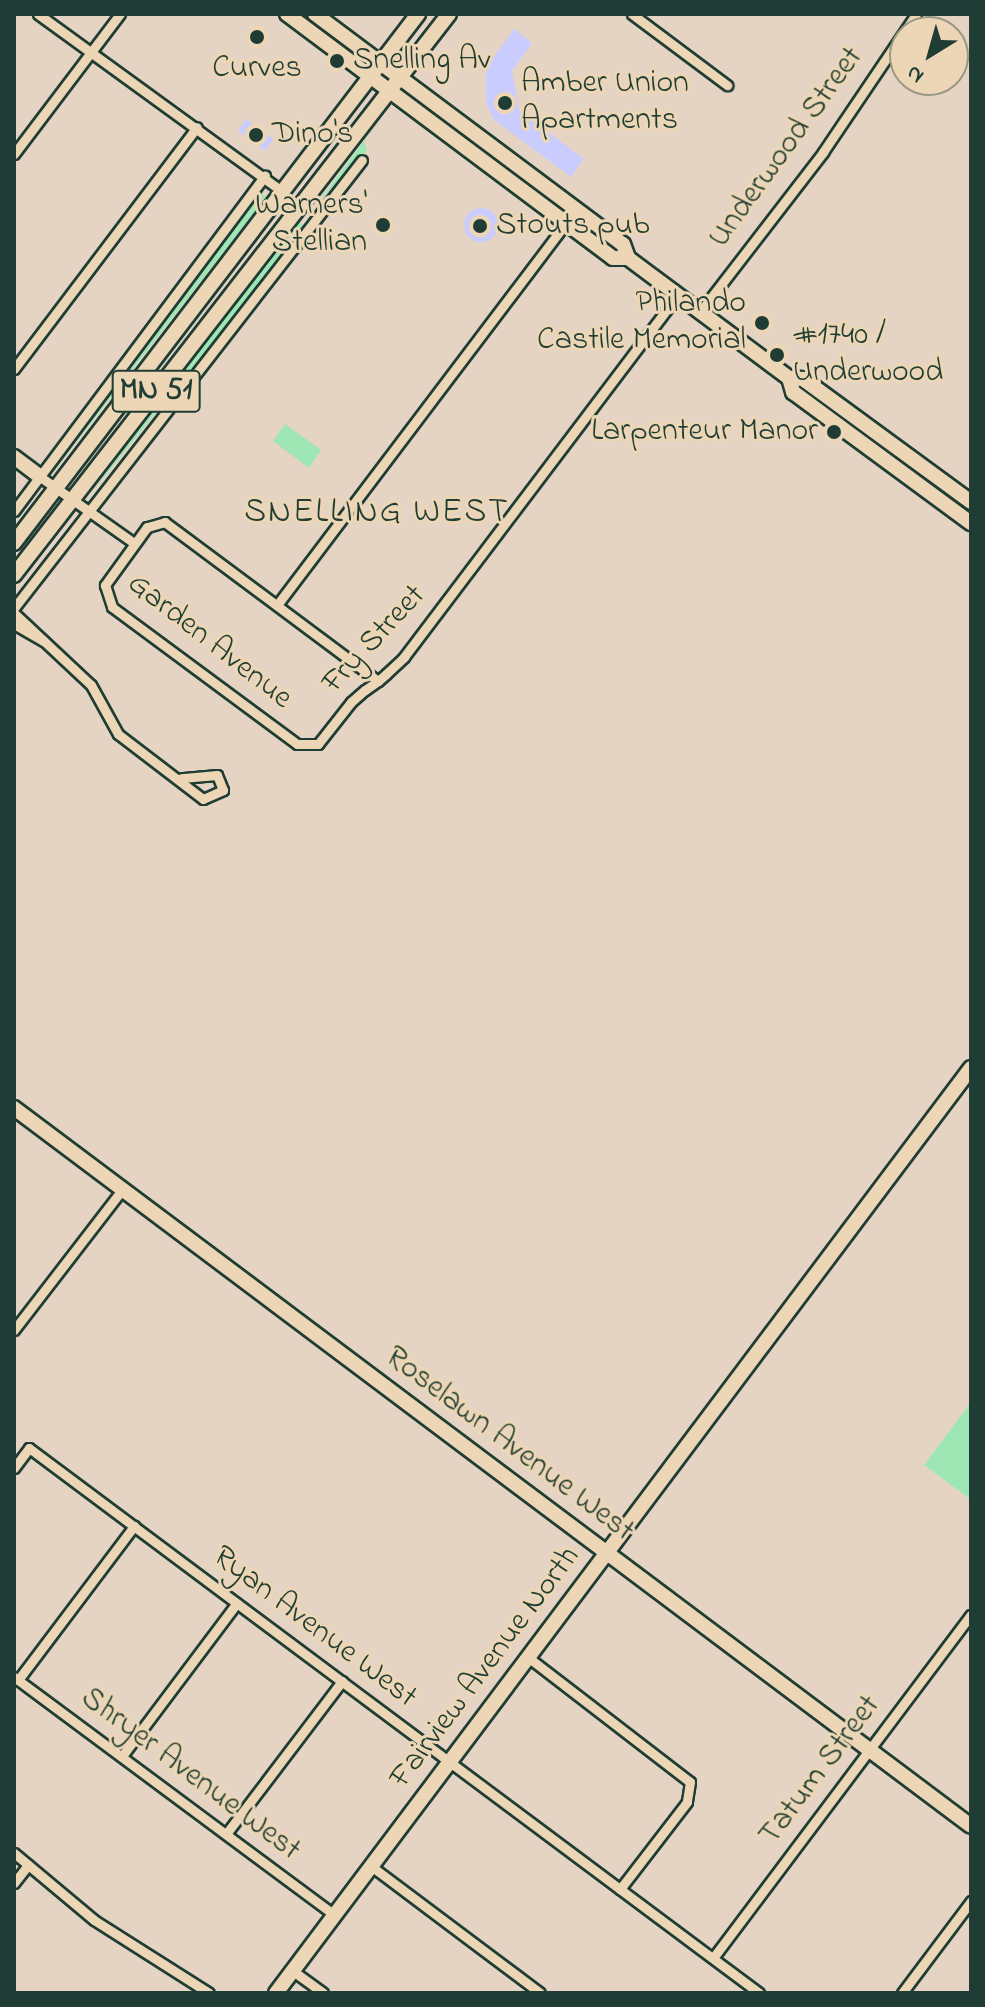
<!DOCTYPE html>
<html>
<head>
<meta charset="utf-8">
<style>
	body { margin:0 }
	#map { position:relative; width:985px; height:2007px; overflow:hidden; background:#e5d4c4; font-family:"Indie Flower",sans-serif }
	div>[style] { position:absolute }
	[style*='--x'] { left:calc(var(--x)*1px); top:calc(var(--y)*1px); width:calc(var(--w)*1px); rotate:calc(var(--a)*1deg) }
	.green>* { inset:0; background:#9ee6b4 }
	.building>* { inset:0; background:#cbccfe }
	.round { border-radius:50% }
	.roads { filter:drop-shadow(2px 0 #1f3d34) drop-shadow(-2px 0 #1f3d34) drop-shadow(0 2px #1f3d34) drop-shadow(0 -2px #1f3d34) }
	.street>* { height:9px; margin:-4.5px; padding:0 4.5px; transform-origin:4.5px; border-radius:4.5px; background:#ecd6b5 }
	.secondary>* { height:14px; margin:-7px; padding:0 7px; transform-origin:7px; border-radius:7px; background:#ecd6b5 }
	.primary>* { height:14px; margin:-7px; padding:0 7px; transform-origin:7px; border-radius:7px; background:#ecd6b5 }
	.dots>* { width:22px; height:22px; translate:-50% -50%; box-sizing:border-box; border:4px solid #ecd6b5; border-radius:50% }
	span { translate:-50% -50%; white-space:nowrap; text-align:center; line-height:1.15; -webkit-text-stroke:6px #ecd6b5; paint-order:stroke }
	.shield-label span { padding:2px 6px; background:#ecd6b5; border:2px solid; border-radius:6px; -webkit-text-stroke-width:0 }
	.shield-label { font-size:30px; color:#1f3d34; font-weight:700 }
	.poi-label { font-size:32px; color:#1f3d34 }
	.left { translate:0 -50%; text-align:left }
	.right { translate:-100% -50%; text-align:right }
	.street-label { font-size:32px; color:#1f3d34 }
	.neighbourhood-label { font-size:34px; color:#1f3d34; letter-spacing:2px }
	.frame { position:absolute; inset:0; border:16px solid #1f3d34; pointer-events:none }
	.north { position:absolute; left:889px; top:16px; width:80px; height:80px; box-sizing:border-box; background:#ecd6b5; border:2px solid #9a9981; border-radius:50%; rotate:217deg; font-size:22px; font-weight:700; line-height:32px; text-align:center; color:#1f3d34 }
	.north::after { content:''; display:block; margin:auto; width:28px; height:36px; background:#1f3d34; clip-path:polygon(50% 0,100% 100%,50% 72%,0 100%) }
</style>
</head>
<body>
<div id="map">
	<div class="green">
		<div style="clip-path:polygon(384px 114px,364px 142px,367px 150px,317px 204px)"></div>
		<div style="clip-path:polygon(261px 192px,266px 197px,53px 472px,68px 446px)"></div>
		<div style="clip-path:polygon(299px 222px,305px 227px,88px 497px,213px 330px)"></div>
		<div style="clip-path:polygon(285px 424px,321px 450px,309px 468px,273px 441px)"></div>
		<div style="clip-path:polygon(971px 1402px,971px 1497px,970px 1499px,924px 1465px)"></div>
	</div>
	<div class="building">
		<div style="clip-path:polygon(514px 29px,532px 43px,512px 71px,519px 110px,584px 159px,571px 177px,493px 119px,486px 102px,486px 68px)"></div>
		<div style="clip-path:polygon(246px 119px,273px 139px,265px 151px,238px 131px)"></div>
		<div class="round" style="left:464px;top:208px;width:34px;height:34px"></div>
	</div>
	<div class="roads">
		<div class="street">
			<div style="--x:38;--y:14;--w:301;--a:36"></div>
			<div style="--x:632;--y:14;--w:119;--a:36.8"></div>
			<div style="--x:14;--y:154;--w:176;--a:-52.9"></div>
			<div style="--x:700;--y:312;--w:202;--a:-52.4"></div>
			<div style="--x:823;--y:152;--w:166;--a:-56"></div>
			<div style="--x:14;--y:369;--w:303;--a:-52.9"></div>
			<div style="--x:39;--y:476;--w:116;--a:35.2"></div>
			<div style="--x:14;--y:511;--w:419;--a:-53.2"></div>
			<div style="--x:277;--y:605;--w:496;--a:-52.9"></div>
			<div style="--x:14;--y:608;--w:567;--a:-52.16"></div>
			<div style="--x:14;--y:613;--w:105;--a:43.1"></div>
			<div style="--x:91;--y:685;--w:56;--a:61.1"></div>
			<div style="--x:118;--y:734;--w:107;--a:37.4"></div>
			<div style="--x:203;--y:799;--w:22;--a:-24"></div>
			<div style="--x:223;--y:790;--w:16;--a:-112"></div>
			<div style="--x:217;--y:775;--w:36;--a:175"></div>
			<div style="--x:14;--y:624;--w:34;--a:30"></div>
			<div style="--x:378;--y:681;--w:266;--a:-143.3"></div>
			<div style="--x:165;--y:522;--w:19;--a:164"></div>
			<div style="--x:147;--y:527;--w:72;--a:125.9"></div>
			<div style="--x:105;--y:585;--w:23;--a:72"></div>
			<div style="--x:112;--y:607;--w:230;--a:36.5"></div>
			<div style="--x:297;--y:744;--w:21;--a:0"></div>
			<div style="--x:318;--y:744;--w:53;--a:-51.8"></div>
			<div style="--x:351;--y:702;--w:18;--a:-41"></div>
			<div style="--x:365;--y:690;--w:16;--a:-35"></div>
			<div style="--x:378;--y:681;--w:11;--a:-41"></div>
			<div style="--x:386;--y:674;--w:25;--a:-43"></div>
			<div style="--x:404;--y:657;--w:454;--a:-52.9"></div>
			<div style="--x:14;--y:1330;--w:177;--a:-52.4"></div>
			<div style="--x:14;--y:1468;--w:25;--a:-53"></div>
			<div style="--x:29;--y:1448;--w:911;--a:36.74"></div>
			<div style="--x:529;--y:1658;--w:203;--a:37.6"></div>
			<div style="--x:690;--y:1782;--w:20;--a:99"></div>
			<div style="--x:687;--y:1802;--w:110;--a:127.6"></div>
			<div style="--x:14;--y:1677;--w:399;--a:36.6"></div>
			<div style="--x:18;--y:1680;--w:193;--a:-53"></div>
			<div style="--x:122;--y:1756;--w:191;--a:-53.1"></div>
			<div style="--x:226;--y:1834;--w:192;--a:-52.8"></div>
			<div style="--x:14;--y:1853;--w:104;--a:39.9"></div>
			<div style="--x:94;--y:1920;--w:136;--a:32.4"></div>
			<div style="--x:371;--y:1866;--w:211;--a:36.9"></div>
			<div style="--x:14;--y:1883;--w:23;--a:-52"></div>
			<div style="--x:713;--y:1958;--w:429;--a:-53.1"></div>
			<div style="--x:293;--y:1971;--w:37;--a:36"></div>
			<div style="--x:902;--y:1993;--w:115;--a:-53.1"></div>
		</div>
		<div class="secondary">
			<div style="--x:287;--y:14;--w:407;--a:36.8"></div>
			<div style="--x:613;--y:258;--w:15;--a:0"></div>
			<div style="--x:315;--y:14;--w:384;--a:36.8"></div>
			<div style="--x:623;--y:244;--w:15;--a:70"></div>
			<div style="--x:628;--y:258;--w:201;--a:36.7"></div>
			<div style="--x:789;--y:378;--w:14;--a:4"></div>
			<div style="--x:803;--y:379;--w:208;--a:36.2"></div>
			<div style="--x:789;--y:378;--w:15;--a:74"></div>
			<div style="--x:793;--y:392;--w:221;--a:36.4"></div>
			<div style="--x:14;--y:457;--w:31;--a:37"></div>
			<div style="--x:14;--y:1108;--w:1196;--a:36.88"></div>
			<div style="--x:276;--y:1993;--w:1157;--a:-53.08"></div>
		</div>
		<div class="primary">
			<div style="--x:14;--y:543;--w:666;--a:-52.63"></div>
			<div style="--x:14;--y:575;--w:710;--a:-52.21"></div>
		</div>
	</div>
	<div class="dots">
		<div style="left:257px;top:37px;background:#1f3d34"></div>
		<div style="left:337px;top:61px;background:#1f3d34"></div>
		<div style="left:505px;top:103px;background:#1f3d34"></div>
		<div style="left:256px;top:135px;background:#1f3d34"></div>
		<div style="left:383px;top:225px;background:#1f3d34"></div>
		<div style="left:480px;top:226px;background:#1f3d34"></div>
		<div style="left:762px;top:323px;background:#1f3d34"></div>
		<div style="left:777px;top:355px;background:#1f3d34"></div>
		<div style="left:834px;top:432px;background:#1f3d34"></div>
	</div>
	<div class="shield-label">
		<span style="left:156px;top:391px">MN 51</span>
	</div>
	<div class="poi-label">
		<span class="left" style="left:353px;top:61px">Snelling Av</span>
		<span style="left:257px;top:69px">Curves</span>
		<span class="left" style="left:521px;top:103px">Amber Union<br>Apartments</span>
		<span class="left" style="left:272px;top:135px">Dino's</span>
		<span class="right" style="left:367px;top:225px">Warners'<br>Stellian</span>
		<span class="left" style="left:496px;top:226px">Stouts pub</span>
		<span class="right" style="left:746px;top:323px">Philando<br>Castile Memorial</span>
		<span class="left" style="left:793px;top:355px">#1740 /<br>Underwood</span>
		<span class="right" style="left:818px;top:432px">Larpenteur Manor</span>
	</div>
	<div class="street-label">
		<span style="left:787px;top:148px;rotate:-54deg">Underwood Street</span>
		<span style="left:375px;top:640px;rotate:-47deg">Fry Street</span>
		<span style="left:209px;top:642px;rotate:38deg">Garden Avenue</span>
		<span style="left:509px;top:1445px;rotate:37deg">Roselawn Avenue West</span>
		<span style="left:314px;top:1628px;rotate:37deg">Ryan Avenue West</span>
		<span style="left:486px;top:1668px;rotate:-53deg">Fairview Avenue North</span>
		<span style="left:821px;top:1771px;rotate:-53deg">Tatum Street</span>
		<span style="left:190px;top:1775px;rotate:37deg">Shryer Avenue West</span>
	</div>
	<div class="neighbourhood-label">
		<span style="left:377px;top:514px">SNELLING WEST</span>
	</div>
	<div class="frame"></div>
	<div class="north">N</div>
</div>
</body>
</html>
